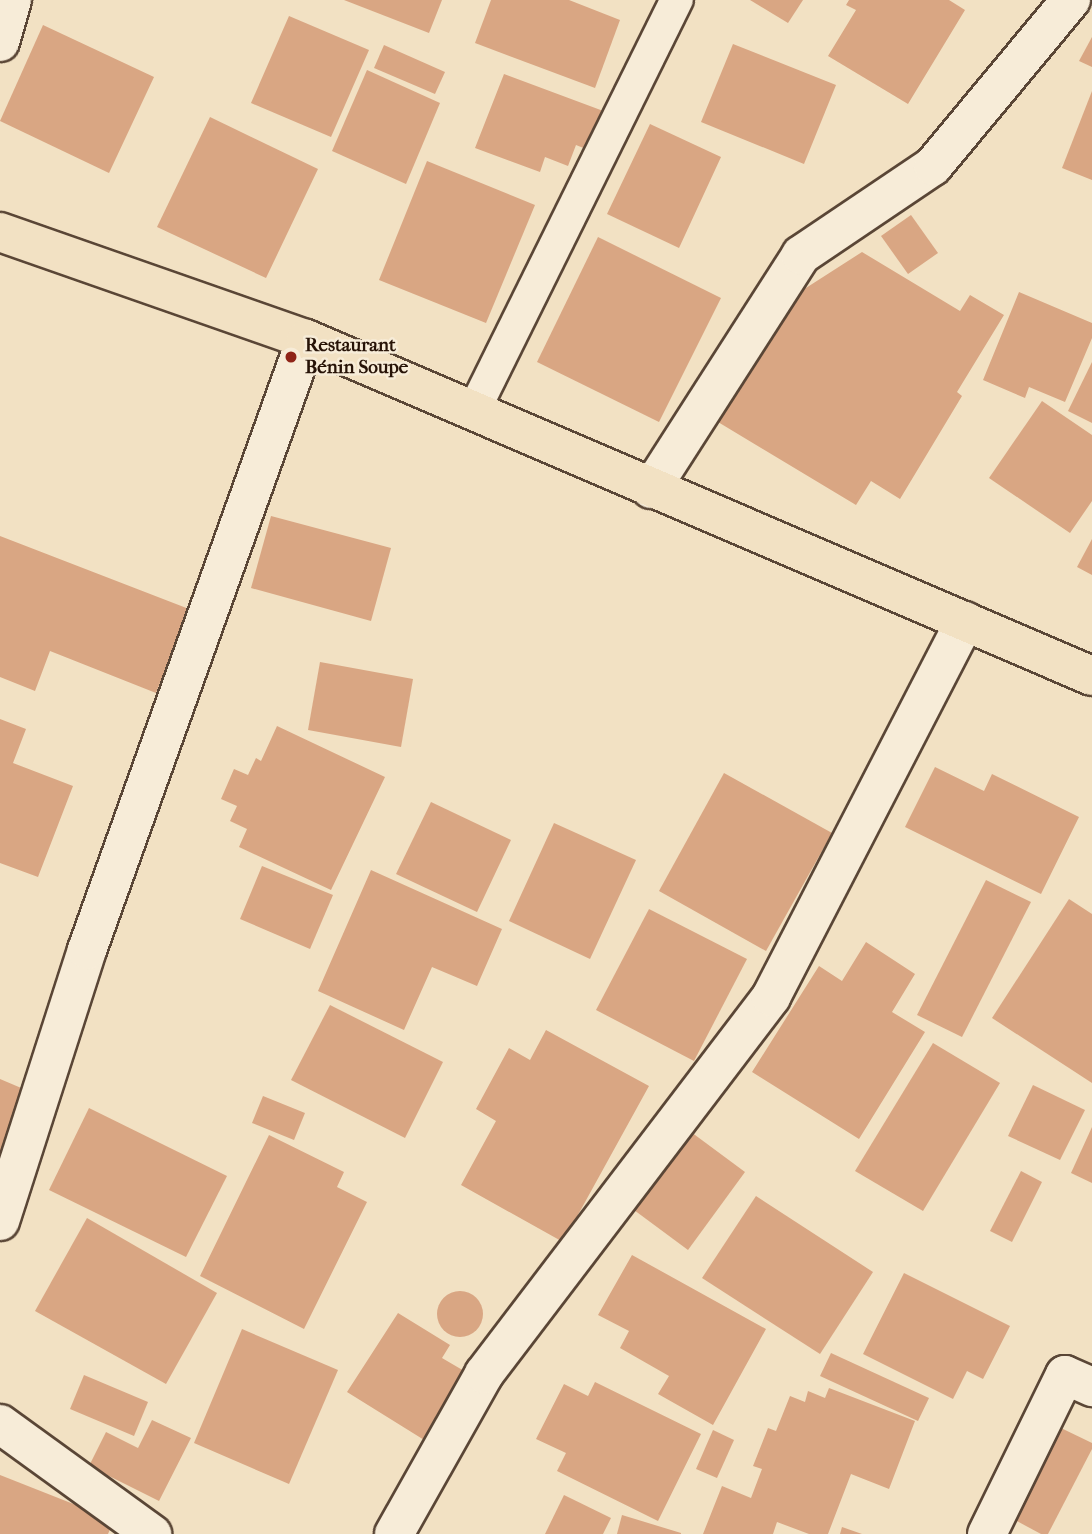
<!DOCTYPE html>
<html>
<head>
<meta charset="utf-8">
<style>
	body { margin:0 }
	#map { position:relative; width:1092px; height:1534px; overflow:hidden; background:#f2e1c3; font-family:"IM FELL French Canon",serif }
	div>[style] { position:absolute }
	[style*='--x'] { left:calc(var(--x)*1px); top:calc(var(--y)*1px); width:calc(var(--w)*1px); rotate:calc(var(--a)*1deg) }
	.building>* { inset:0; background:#d9a683 }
	.round { border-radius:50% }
	.roads { filter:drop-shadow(2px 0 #5a4636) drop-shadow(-2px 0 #5a4636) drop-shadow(0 2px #5a4636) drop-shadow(0 -2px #5a4636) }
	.service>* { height:32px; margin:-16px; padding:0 16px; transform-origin:16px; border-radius:16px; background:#f7ecd8 }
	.minor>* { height:38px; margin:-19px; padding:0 19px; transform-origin:19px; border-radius:19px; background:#f7ecd8 }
	.primary>* { height:38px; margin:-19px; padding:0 19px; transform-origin:19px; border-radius:19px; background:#f2e1c3 }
	.dots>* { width:19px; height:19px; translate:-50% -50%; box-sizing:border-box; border:4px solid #f7ecd8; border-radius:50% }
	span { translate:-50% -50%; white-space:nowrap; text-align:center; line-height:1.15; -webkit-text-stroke:5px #f7ecd8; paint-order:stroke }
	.poi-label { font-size:19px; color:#271307; font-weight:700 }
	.left { translate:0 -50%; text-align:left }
</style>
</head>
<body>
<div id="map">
	<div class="building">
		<div style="clip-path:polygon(344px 0,442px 0,429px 33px)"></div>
		<div style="clip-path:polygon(491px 0,569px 0,620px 20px,595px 88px,475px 43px)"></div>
		<div style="clip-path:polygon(750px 0,803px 0,788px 23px)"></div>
		<div style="clip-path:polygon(849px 0,949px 0,965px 10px,908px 104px,828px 56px,856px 10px,846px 5px)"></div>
		<div style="clip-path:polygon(289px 16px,369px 50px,331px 137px,251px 103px)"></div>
		<div style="clip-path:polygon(43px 25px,154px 77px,109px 173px,0 121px)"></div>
		<div style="clip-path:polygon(1092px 37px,1092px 67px,1079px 61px)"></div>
		<div style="clip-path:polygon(733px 44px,836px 85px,804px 164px,701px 122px)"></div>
		<div style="clip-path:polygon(384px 45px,445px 72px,435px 94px,374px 68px)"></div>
		<div style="clip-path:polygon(367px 70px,440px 103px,406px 184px,332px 151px)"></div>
		<div style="clip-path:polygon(504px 74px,606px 112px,591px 151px,576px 145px,568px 166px,545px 157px,540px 172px,475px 148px)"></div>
		<div style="clip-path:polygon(1092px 91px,1092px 180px,1062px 168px)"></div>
		<div style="clip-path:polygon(210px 117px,318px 169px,266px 278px,157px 227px)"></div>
		<div style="clip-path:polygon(650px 124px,721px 157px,679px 248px,607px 214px)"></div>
		<div style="clip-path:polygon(427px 161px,535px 205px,486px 323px,379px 280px)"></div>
		<div style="clip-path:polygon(911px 215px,938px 253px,908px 274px,881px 236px)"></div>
		<div style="clip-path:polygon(598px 237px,721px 298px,659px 422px,537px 362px)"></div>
		<div style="clip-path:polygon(862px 252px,960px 311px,970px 295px,1004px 315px,957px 392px,962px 396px,900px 499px,871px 481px,856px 505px,718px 422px,795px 295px)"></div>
		<div style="clip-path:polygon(1019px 292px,1092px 323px,1092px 338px,1065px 402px,1029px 387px,1025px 398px,983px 380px)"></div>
		<div style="clip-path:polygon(1092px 362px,1092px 423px,1068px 411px)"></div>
		<div style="clip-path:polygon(1042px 401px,1092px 435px,1092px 501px,1070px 533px,989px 478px)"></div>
		<div style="clip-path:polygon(271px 516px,391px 548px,371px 621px,251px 588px)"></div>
		<div style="clip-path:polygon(0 536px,189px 609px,156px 693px,50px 651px,35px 691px,0 677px)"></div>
		<div style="clip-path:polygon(1092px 539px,1092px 575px,1077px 567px)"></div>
		<div style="clip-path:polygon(320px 662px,413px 679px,401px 747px,308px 730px)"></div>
		<div style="clip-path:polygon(0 719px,26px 729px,13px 763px,73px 786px,38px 877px,0 863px)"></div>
		<div style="clip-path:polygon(277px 726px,385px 777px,331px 890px,239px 847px,247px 829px,230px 821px,237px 806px,221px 799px,234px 769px,248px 775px,256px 758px,261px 761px)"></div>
		<div style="clip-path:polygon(935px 767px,984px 791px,992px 774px,1079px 817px,1041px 894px,905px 827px)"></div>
		<div style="clip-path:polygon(724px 773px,832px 833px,766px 951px,659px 891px)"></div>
		<div style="clip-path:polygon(431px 802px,511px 840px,477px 912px,396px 874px)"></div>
		<div style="clip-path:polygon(554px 823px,636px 860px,590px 959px,509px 921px)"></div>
		<div style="clip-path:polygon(262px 866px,333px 895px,310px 949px,240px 919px)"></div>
		<div style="clip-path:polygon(371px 870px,502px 929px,477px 986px,432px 967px,404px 1030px,318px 991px)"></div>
		<div style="clip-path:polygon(986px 880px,1031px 902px,962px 1037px,917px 1015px)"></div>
		<div style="clip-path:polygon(1069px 899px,1092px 914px,1092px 1083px,992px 1018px)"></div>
		<div style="clip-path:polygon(649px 909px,747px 959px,694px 1061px,596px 1010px)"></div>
		<div style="clip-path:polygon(866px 942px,915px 974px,892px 1012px,925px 1032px,859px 1139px,752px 1072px,819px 966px,842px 981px)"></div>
		<div style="clip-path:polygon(330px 1005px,443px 1062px,405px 1138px,291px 1080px)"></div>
		<div style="clip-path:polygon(546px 1030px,649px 1086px,563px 1242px,461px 1185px,496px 1121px,476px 1109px,509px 1048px,530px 1060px)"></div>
		<div style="clip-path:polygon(933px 1043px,1000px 1083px,923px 1211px,855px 1171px)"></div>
		<div style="clip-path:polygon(0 1079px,33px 1093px,0 1163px)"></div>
		<div style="clip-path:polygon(1033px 1085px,1085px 1110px,1060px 1160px,1008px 1136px)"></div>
		<div style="clip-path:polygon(263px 1096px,305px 1113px,294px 1140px,252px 1123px)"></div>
		<div style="clip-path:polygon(89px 1108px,227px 1176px,186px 1257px,49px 1190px)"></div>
		<div style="clip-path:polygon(1092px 1127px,1092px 1183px,1071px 1173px)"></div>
		<div style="clip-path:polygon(691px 1132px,745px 1172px,688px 1250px,634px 1210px)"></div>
		<div style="clip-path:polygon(269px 1135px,344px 1172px,337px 1187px,367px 1202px,304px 1329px,200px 1276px)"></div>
		<div style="clip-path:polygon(1021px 1171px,1042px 1182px,1012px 1242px,990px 1231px)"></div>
		<div style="clip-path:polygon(756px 1196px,873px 1272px,820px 1354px,702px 1278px)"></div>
		<div style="clip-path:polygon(87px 1218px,217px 1293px,166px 1384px,35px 1311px)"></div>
		<div style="clip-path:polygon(632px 1255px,766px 1329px,713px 1425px,658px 1394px,669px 1376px,620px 1348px,629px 1331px,598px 1315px)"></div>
		<div style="clip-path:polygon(904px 1273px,1010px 1326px,983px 1379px,967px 1371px,953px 1399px,863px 1354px)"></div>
		<div class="round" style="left:437px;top:1291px;width:46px;height:46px"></div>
		<div style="clip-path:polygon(398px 1313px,450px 1345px,442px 1358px,471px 1375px,429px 1443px,347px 1392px)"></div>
		<div style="clip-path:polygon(242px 1329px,338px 1370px,289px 1484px,194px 1443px)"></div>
		<div style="clip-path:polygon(831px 1353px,929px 1398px,918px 1421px,820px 1376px)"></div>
		<div style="clip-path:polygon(84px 1375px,148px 1402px,134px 1436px,70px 1409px)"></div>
		<div style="clip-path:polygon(595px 1382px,701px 1434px,658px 1521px,557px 1471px,566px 1453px,536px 1439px,564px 1384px,588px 1396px)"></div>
		<div style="clip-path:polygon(829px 1388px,915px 1421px,889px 1489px,851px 1474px,828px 1534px,809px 1534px,777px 1522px,773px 1534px,703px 1534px,722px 1486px,751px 1498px,762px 1469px,753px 1466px,768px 1428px,776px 1431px,790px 1396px,805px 1402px,808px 1391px,825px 1398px)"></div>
		<div style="clip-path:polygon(152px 1420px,191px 1438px,159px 1501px,89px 1466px,106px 1432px,138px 1448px)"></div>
		<div style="clip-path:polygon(1061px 1428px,1092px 1443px,1092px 1449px,1048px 1534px,1041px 1534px,1013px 1519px)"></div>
		<div style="clip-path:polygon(713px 1430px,734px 1440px,717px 1478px,696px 1469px)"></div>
		<div style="clip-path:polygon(0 1475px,114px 1520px,108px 1534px,0 1534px)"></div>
		<div style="clip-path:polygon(564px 1495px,611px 1518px,603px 1534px,545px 1534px)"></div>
		<div style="clip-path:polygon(622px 1515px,681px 1533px,681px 1534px,617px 1534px)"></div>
		<div style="clip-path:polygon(842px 1527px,862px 1534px,840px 1534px)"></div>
	</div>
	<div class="roads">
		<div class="service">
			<div style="--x:473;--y:412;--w:460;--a:-63.7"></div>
		</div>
		<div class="minor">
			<div style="--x:0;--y:42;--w:44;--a:-74.1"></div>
			<div style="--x:651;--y:489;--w:278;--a:-57.3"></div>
			<div style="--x:801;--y:255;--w:159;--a:-34"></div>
			<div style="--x:933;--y:166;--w:216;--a:-50.3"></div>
			<div style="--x:0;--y:1221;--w:285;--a:-72.2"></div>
			<div style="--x:87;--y:950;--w:649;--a:-70.28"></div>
			<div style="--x:0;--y:1424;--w:188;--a:35.9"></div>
			<div style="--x:394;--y:1534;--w:184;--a:-60.6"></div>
			<div style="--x:484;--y:1374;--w:474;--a:-52.7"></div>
			<div style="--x:771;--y:997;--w:423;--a:-62.7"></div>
			<div style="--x:987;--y:1534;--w:177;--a:-63.9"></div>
			<div style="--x:1065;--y:1375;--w:30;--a:24"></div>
		</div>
		<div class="primary">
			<div style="--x:0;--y:232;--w:324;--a:19.3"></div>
			<div style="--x:306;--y:339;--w:855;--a:23.21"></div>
		</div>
	</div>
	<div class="dots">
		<div style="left:291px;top:357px;background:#8f2418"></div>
	</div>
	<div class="poi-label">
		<span class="left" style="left:305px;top:357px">Restaurant<br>Bénin Soupe</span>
	</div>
</div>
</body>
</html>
